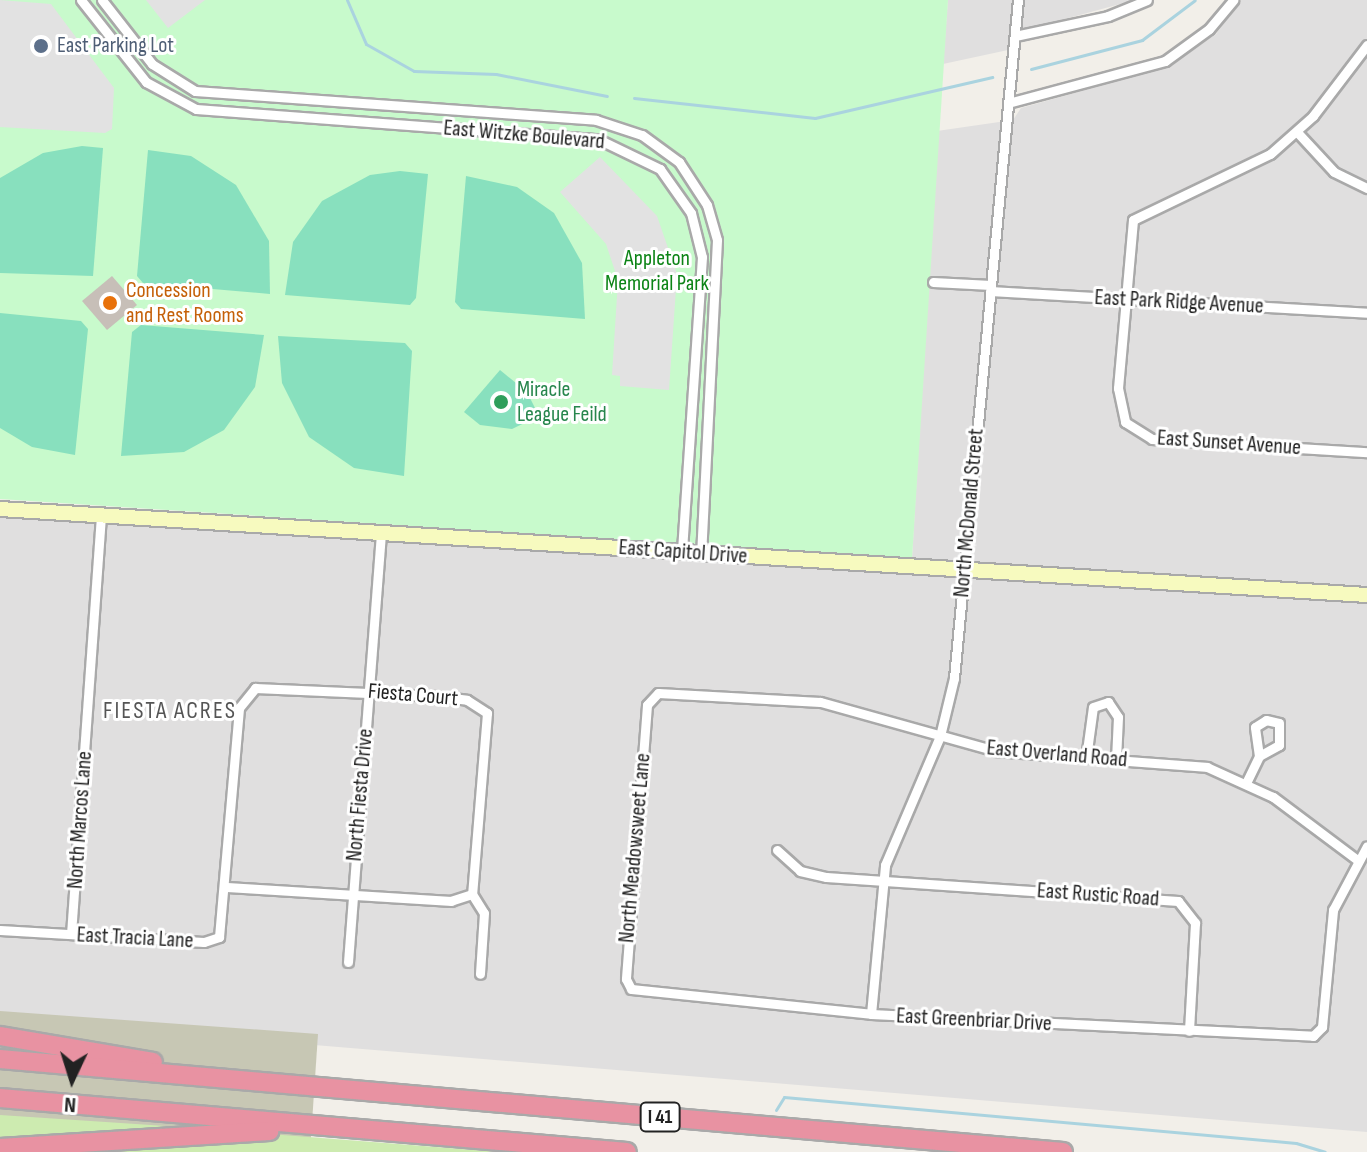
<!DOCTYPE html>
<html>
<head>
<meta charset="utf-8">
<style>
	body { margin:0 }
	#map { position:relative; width:1367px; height:1152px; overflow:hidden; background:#f2efe9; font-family:"Sofia Sans Condensed",sans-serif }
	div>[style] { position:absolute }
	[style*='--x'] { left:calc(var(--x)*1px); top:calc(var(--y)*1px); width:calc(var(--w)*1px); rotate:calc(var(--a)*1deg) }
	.residential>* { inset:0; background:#e0dfdf }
	.construction>* { inset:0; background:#c7c7b4 }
	.grass>* { inset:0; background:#cdebb0 }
	.park>* { inset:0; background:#c8facc }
	.pitch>* { inset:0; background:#88e0be }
	.parking>* { inset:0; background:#e2e2e2 }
	.stream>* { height:3px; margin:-1.5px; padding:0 1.5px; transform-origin:1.5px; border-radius:1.5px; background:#aad3df }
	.building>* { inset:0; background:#c7bfb8 }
	.roads { filter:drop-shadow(2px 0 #a9a9a9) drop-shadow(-2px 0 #a9a9a9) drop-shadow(0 2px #a9a9a9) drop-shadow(0 -2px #a9a9a9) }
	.street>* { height:9px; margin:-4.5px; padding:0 4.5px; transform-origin:4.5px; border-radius:4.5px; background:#fff }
	.secondary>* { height:14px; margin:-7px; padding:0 7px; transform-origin:7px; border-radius:7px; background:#f7fabf }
	.highway>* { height:18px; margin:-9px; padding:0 9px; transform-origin:9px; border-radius:9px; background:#e892a2 }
	.dots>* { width:22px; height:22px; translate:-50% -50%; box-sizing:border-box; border:4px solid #fff; border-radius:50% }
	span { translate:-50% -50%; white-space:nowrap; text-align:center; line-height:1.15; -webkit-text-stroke:6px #fff; paint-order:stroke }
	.shield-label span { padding:2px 6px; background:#fff; border:2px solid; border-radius:6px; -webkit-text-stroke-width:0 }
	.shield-label { font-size:20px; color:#222; font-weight:700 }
	.service-label { font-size:22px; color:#4e5e75 }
	.left { translate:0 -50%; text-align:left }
	.street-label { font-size:22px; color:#222 }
	.park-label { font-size:22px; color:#0c8416 }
	.food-label { font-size:22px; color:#c56008 }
	.leisure-label { font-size:22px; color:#27864d }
	.neighbourhood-label { font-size:24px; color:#555; letter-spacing:2px }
	.north { position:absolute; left:32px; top:1040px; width:80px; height:80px; -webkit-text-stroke:6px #fff; paint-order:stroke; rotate:184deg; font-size:22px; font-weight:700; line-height:32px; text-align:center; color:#222 }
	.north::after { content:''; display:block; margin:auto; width:28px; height:36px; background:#222; clip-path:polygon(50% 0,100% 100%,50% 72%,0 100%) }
</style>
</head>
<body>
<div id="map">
	<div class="residential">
		<div style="clip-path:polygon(948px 0,1135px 0,1010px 34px,1008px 50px,943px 64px)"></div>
		<div style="clip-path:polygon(1241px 0,1367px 0,1367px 586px,912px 559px,937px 131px,1013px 120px,1021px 108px,1170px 66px,1216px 34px)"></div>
		<div style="clip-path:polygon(0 515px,1367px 601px,1367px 1132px,0 1019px)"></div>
	</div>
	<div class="construction">
		<div style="clip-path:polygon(0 1011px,318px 1034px,310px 1152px,0 1152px)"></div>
	</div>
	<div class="grass">
		<div style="clip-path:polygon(0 1115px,181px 1127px,500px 1152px,0 1152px)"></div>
	</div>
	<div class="park">
		<div style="clip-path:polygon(0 0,948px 0,912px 559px,0 499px)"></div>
	</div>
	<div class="pitch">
		<div style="clip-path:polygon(82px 146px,103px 148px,93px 276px,0 273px,0 178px,43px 153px)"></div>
		<div style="clip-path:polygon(148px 150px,191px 156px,236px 185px,269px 241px,270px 294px,143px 283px,137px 276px)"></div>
		<div style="clip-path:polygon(400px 171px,428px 174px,416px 298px,410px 305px,285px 295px,293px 242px,322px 201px,370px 175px)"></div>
		<div style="clip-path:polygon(466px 176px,517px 187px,554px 213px,582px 263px,585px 319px,461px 309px,455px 302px)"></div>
		<div style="clip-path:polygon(0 313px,81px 321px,88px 329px,75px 455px,32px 447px,0 428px)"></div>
		<div style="clip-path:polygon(141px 325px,264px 335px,255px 387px,224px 430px,184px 452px,121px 456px,132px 332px)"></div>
		<div style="clip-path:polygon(278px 336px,405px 343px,412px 351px,404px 476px,354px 468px,309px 437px,282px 383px)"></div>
		<div style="clip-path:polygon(500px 370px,527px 392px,539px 416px,512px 429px,480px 425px,464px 412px)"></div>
	</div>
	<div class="parking">
		<div style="clip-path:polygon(0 0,51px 4px,114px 88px,112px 129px,105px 133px,0 127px)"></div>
		<div style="clip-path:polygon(146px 0,205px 0,168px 28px)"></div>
		<div style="clip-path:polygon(600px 157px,657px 216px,677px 274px,669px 390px,620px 386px,620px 376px,612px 375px,618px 280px,606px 244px,560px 192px)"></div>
	</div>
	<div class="stream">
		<div style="--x:347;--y:0;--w:48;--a:66.6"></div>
		<div style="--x:366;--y:44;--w:55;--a:29.4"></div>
		<div style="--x:414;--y:71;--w:82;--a:2.1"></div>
		<div style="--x:496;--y:74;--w:113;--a:11.2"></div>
		<div style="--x:1031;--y:69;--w:115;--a:-14.6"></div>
		<div style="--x:1142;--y:40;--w:66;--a:-37"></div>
		<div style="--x:634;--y:98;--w:182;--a:6.3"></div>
		<div style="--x:815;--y:118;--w:182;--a:-13"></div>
		<div style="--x:776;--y:1110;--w:15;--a:-58"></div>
		<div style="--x:784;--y:1097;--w:514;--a:5.13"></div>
		<div style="--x:1296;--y:1143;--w:30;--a:17"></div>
	</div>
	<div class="building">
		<div style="clip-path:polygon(112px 276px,137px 305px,107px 330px,82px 301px)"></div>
	</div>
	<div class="roads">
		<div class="street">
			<div style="--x:81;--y:0;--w:105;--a:51.6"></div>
			<div style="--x:146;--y:82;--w:57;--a:28.4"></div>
			<div style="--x:196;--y:109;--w:403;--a:4.3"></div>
			<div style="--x:598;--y:139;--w:69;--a:25.8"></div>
			<div style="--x:660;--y:169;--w:54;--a:54.8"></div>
			<div style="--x:691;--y:213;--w:45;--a:76"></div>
			<div style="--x:702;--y:257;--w:296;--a:93.9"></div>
			<div style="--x:102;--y:0;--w:81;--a:52"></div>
			<div style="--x:152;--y:64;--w:51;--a:32.1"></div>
			<div style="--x:195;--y:91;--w:402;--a:4.1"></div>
			<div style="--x:596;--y:120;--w:48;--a:18.1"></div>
			<div style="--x:642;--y:135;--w:46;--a:36.1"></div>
			<div style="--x:679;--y:162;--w:51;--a:56.9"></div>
			<div style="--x:707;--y:205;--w:36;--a:74"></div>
			<div style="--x:717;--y:240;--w:313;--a:92.9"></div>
			<div style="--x:1015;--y:36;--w:95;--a:-12.1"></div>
			<div style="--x:1108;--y:16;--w:42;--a:-22.3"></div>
			<div style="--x:1367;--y:45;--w:89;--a:127.3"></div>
			<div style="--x:1313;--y:116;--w:57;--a:138.5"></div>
			<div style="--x:1270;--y:154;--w:152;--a:154.3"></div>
			<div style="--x:1133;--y:220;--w:169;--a:95.1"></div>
			<div style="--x:1118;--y:388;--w:35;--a:78"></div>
			<div style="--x:1125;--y:422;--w:32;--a:32"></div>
			<div style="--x:1152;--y:439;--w:215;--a:3.5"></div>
			<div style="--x:1008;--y:103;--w:163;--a:-15"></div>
			<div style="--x:1165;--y:61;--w:54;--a:-36"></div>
			<div style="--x:1209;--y:29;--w:38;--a:-50"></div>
			<div style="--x:1297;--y:132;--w:54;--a:47.2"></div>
			<div style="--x:1334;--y:172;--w:37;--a:26"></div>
			<div style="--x:933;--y:282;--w:58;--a:3"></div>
			<div style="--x:990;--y:291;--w:378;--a:3.3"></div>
			<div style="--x:1086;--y:758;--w:51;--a:-82.2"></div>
			<div style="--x:1093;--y:707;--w:16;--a:-18"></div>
			<div style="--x:1108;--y:702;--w:18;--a:56"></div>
			<div style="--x:1118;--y:717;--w:43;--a:92.7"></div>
			<div style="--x:1247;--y:781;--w:28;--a:-64"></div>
			<div style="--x:1259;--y:756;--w:29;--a:-98"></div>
			<div style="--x:1255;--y:727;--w:13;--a:-32"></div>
			<div style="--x:1266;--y:720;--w:13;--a:13"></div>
			<div style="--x:1279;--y:723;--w:22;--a:90"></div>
			<div style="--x:1279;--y:745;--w:23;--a:151"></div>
			<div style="--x:777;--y:850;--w:31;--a:42"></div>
			<div style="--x:800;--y:871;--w:27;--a:13"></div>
			<div style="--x:826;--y:877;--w:353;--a:3.9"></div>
			<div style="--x:1178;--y:901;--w:28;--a:52"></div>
			<div style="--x:1195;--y:923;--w:108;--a:93.2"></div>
			<div style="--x:1356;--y:859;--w:104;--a:-143.2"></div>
			<div style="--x:1273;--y:797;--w:72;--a:-155.6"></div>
			<div style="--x:1207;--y:767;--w:212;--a:-175.7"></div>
			<div style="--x:996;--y:751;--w:183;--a:-164.4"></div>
			<div style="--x:820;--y:702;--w:162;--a:-176.8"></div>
			<div style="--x:658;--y:693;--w:16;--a:133"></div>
			<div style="--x:647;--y:705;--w:275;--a:94.4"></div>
			<div style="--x:626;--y:979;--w:11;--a:63"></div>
			<div style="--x:631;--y:989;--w:241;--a:5.9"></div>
			<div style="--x:871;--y:1014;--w:443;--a:2.8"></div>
			<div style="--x:1313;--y:1036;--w:13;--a:-45"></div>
			<div style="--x:1322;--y:1027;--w:118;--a:-84.6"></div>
			<div style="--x:1333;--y:910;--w:72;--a:-62"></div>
			<div style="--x:472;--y:894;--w:22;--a:58"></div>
			<div style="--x:484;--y:913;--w:61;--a:93.8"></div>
			<div style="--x:0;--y:930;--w:204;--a:3.4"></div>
			<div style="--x:204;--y:942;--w:16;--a:-18"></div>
			<div style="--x:219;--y:937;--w:230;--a:-85"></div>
			<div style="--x:239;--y:708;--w:26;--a:-51"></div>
			<div style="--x:255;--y:688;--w:181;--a:2.5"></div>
			<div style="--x:436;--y:696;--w:31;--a:7"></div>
			<div style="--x:467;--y:700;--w:24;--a:33"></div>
			<div style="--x:487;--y:713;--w:182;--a:94.7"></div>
			<div style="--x:472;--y:894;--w:22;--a:162"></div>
			<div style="--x:451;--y:901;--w:224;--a:-176.4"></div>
			<div style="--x:71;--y:934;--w:420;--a:-85.9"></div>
			<div style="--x:348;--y:962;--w:431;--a:-85.6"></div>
			<div style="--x:871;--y:1014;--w:150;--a:-84.6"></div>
			<div style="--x:885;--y:865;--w:140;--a:-66.9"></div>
			<div style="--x:940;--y:736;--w:60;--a:-76.4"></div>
			<div style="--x:954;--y:678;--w:681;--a:-84.61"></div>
		</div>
		<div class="secondary">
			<div style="--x:0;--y:509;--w:1370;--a:3.6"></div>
		</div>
		<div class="highway">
			<div style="--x:0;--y:1036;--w:155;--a:9.6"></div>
			<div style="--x:0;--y:1059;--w:1067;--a:5"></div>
			<div style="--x:0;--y:1098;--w:629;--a:4.92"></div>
			<div style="--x:0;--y:1148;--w:270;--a:-3.6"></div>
		</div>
	</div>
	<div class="dots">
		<div style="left:41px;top:46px;background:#5c6f8a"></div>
		<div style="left:110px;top:303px;background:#e8710a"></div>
		<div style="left:501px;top:402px;background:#2e9e5b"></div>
	</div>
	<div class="shield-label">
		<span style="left:660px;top:1117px">I 41</span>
	</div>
	<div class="service-label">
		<span class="left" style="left:57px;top:46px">East Parking Lot</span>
	</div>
	<div class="street-label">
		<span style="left:524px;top:135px;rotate:5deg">East Witzke Boulevard</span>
		<span style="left:1179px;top:302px;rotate:3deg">East Park Ridge Avenue</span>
		<span style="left:1229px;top:443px;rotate:4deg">East Sunset Avenue</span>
		<span style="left:969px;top:513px;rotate:-85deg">North McDonald Street</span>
		<span style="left:683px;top:552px;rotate:4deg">East Capitol Drive</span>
		<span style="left:413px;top:695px;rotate:5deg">Fiesta Court</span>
		<span style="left:1057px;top:754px;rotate:5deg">East Overland Road</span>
		<span style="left:360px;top:795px;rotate:-85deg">North Fiesta Drive</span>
		<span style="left:80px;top:820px;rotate:-86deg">North Marcos Lane</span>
		<span style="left:635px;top:848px;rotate:-85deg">North Meadowsweet Lane</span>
		<span style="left:1098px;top:895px;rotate:4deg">East Rustic Road</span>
		<span style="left:135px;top:938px;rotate:3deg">East Tracia Lane</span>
		<span style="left:974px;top:1020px;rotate:3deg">East Greenbriar Drive</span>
	</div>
	<div class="park-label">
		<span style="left:657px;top:271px">Appleton<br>Memorial Park</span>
	</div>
	<div class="food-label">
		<span class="left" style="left:126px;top:303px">Concession<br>and Rest Rooms</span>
	</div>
	<div class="leisure-label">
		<span class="left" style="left:517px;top:402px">Miracle<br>League Feild</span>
	</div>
	<div class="neighbourhood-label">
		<span style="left:170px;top:711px">FIESTA ACRES</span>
	</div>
	<div class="north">N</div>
</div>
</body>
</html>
